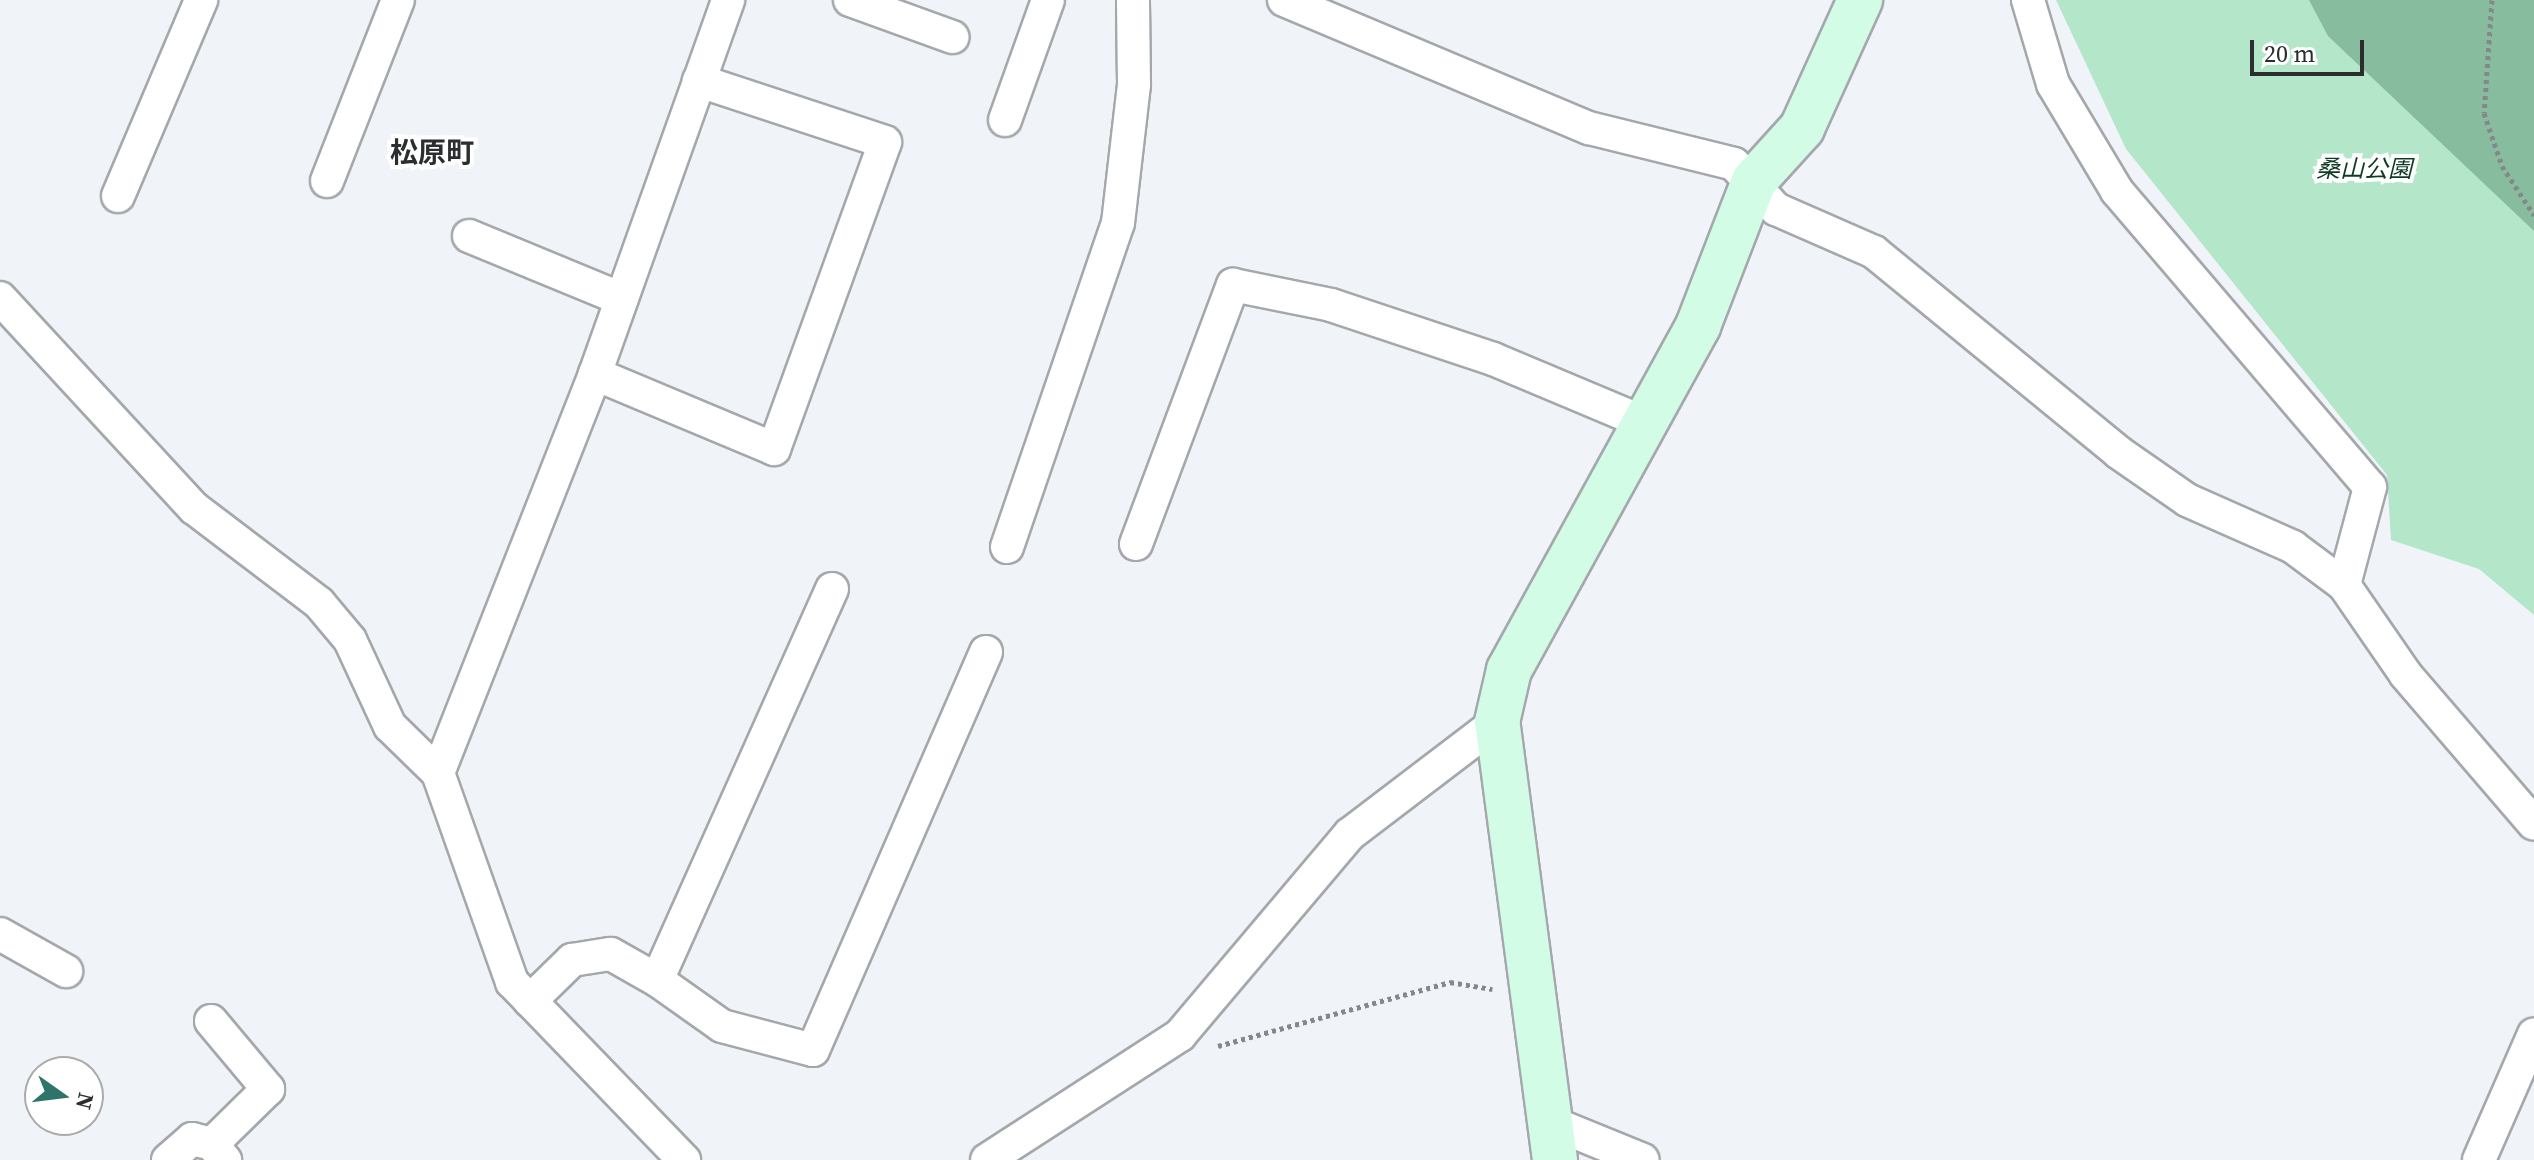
<!DOCTYPE html>
<html>
<head>
<meta charset="utf-8">
<style>
	body { margin:0 }
	#map { position:relative; width:2534px; height:1160px; overflow:hidden; background:#f0f4f9; font-family:"Source Serif 4","Noto Sans JP",serif }
	div>[style] { position:absolute }
	[style*='--x'] { left:calc(var(--x)*1px); top:calc(var(--y)*1px); width:calc(var(--w)*1px); rotate:calc(var(--a)*1deg) }
	.green>* { inset:0; background:#b4e7c9 }
	.forest>* { inset:0; background:#87bd9e }
	.path>* { height:5px; margin-top:-2.5px; transform-origin:0; background:repeating-linear-gradient(90deg,#85888b 0 4px,transparent 0 8px) }
	.roads { filter:drop-shadow(2px 0 #a4a8ac) drop-shadow(-2px 0 #a4a8ac) drop-shadow(0 2px #a4a8ac) drop-shadow(0 -2px #a4a8ac) }
	.street>* { height:32px; margin:-16px; padding:0 16px; transform-origin:16px; border-radius:16px; background:#fff }
	.secondary>* { height:44px; margin:-22px; padding:0 22px; transform-origin:22px; border-radius:22px; background:#d2fce5 }
	span { translate:-50% -50%; white-space:nowrap; text-align:center; line-height:1.15; -webkit-text-stroke:8px #fff; paint-order:stroke }
	.park-label { font-size:24px; color:#0f3b26; font-style:italic }
	.quarter-label { font-size:28px; color:#2b2d2f; font-weight:700 }
	.north { position:absolute; left:24px; top:1056px; width:80px; height:80px; box-sizing:border-box; background:#fff; border:2px solid #aaabac; border-radius:50%; rotate:104deg; font-size:22px; font-weight:700; line-height:32px; text-align:center; color:#2b2d2f }
	.north::after { content:''; display:block; margin:auto; width:28px; height:36px; background:#2e7469; clip-path:polygon(50% 0,100% 100%,50% 72%,0 100%) }
	.scale { position:absolute; left:2250px; top:40px; width:114px; height:36px; box-sizing:border-box; border:4px solid #2b2d2f; border-top:0; padding-left:10px; font-size:24px; line-height:28px; white-space:nowrap; color:#2b2d2f; -webkit-text-stroke:6px #fff; paint-order:stroke }
</style>
</head>
<body>
<div id="map">
	<div class="green">
		<div style="clip-path:polygon(2056px 0,2534px 0,2534px 615px,2479px 569px,2391px 540px,2387px 475px,2126px 149px)"></div>
	</div>
	<div class="forest">
		<div style="clip-path:polygon(2309px 0,2534px 0,2534px 231px,2328px 36px)"></div>
	</div>
	<div class="path">
		<div style="--x:2492;--y:0;--w:113;--a:94"></div>
		<div style="--x:2484;--y:113;--w:56;--a:71.2"></div>
		<div style="--x:2502;--y:166;--w:59;--a:56.9"></div>
		<div style="--x:1218;--y:1046;--w:241;--a:-15.4"></div>
		<div style="--x:1450;--y:982;--w:43;--a:9.5"></div>
	</div>
	<div class="roads">
		<div class="street">
			<div style="--x:850;--y:0;--w:109;--a:19.9"></div>
			<div style="--x:1284;--y:0;--w:331;--a:22.8"></div>
			<div style="--x:1589;--y:128;--w:149;--a:13.9"></div>
			<div style="--x:1734;--y:164;--w:62;--a:47"></div>
			<div style="--x:1776;--y:209;--w:107;--a:23.7"></div>
			<div style="--x:1874;--y:252;--w:315;--a:39.3"></div>
			<div style="--x:2118;--y:452;--w:84;--a:34.8"></div>
			<div style="--x:2187;--y:500;--w:116;--a:23.9"></div>
			<div style="--x:2293;--y:547;--w:64;--a:36.7"></div>
			<div style="--x:2344;--y:585;--w:109;--a:55.4"></div>
			<div style="--x:2406;--y:675;--w:196;--a:49.3"></div>
			<div style="--x:2028;--y:0;--w:88;--a:73.4"></div>
			<div style="--x:2053;--y:84;--w:125;--a:59.1"></div>
			<div style="--x:2117;--y:191;--w:389;--a:49.5"></div>
			<div style="--x:2370;--y:487;--w:101;--a:104.9"></div>
			<div style="--x:1005;--y:120;--w:127;--a:-70.3"></div>
			<div style="--x:327;--y:181;--w:194;--a:-68.6"></div>
			<div style="--x:118;--y:196;--w:213;--a:-67"></div>
			<div style="--x:469;--y:236;--w:165;--a:22.4"></div>
			<div style="--x:0;--y:298;--w:286;--a:47.3"></div>
			<div style="--x:194;--y:508;--w:157;--a:37.2"></div>
			<div style="--x:319;--y:603;--w:48;--a:50"></div>
			<div style="--x:350;--y:640;--w:95;--a:65.1"></div>
			<div style="--x:390;--y:726;--w:67;--a:44.4"></div>
			<div style="--x:438;--y:773;--w:222;--a:70.5"></div>
			<div style="--x:512;--y:982;--w:248;--a:46"></div>
			<div style="--x:595;--y:374;--w:194;--a:22.7"></div>
			<div style="--x:774;--y:449;--w:326;--a:-70.1"></div>
			<div style="--x:885;--y:142;--w:196;--a:-161.8"></div>
			<div style="--x:1136;--y:544;--w:277;--a:-69.5"></div>
			<div style="--x:1233;--y:285;--w:100;--a:11.5"></div>
			<div style="--x:1331;--y:305;--w:171;--a:18.4"></div>
			<div style="--x:1493;--y:359;--w:163;--a:22.8"></div>
			<div style="--x:1007;--y:547;--w:342;--a:-71.1"></div>
			<div style="--x:1118;--y:223;--w:140;--a:-83.4"></div>
			<div style="--x:1134;--y:84;--w:84;--a:-90.7"></div>
			<div style="--x:832;--y:589;--w:428;--a:114.1"></div>
			<div style="--x:657;--y:980;--w:80;--a:35.3"></div>
			<div style="--x:722;--y:1026;--w:94;--a:14.8"></div>
			<div style="--x:813;--y:1050;--w:434;--a:-66.5"></div>
			<div style="--x:438;--y:773;--w:429;--a:-68.5"></div>
			<div style="--x:595;--y:374;--w:397;--a:-70.4"></div>
			<div style="--x:0;--y:934;--w:76;--a:29.3"></div>
			<div style="--x:530;--y:1001;--w:59;--a:-44.3"></div>
			<div style="--x:572;--y:960;--w:39;--a:-9"></div>
			<div style="--x:611;--y:954;--w:53;--a:29.5"></div>
			<div style="--x:211;--y:1021;--w:89;--a:50"></div>
			<div style="--x:268;--y:1089;--w:78;--a:135.5"></div>
			<div style="--x:1550;--y:1122;--w:100;--a:22.2"></div>
			<div style="--x:168;--y:1160;--w:32;--a:-41"></div>
			<div style="--x:192;--y:1139;--w:21;--a:14"></div>
			<div style="--x:212;--y:1144;--w:21;--a:51"></div>
			<div style="--x:987;--y:1160;--w:230;--a:-32.9"></div>
			<div style="--x:1180;--y:1035;--w:263;--a:-49.8"></div>
			<div style="--x:1350;--y:834;--w:185;--a:-37.3"></div>
			<div style="--x:2479;--y:1160;--w:137;--a:-66.4"></div>
		</div>
		<div class="secondary">
			<div style="--x:1555;--y:1160;--w:442;--a:-97.5"></div>
			<div style="--x:1497;--y:722;--w:53;--a:-77"></div>
			<div style="--x:1509;--y:670;--w:393;--a:-61.2"></div>
			<div style="--x:1698;--y:326;--w:155;--a:-68.9"></div>
			<div style="--x:1754;--y:181;--w:72;--a:-47.8"></div>
			<div style="--x:1802;--y:128;--w:141;--a:-65.6"></div>
		</div>
	</div>
	<div class="park-label">
		<span style="left:2364px;top:169px">桑山公園</span>
	</div>
	<div class="quarter-label">
		<span style="left:432px;top:152px">松原町</span>
	</div>
	<div class="north">N</div>
	<div class="scale">20 m</div>
</div>
</body>
</html>
